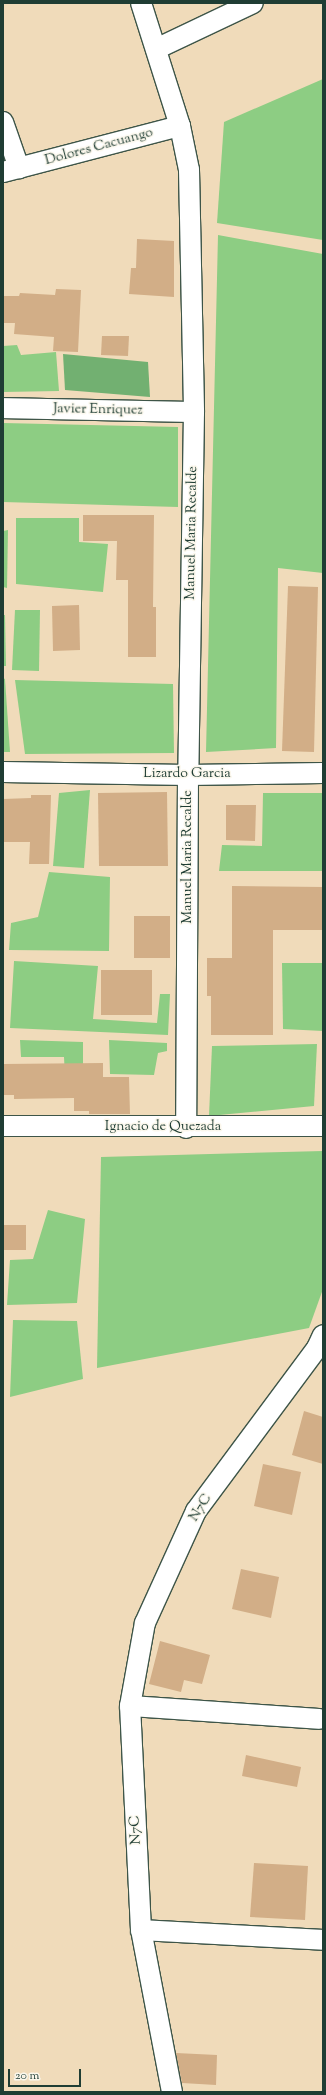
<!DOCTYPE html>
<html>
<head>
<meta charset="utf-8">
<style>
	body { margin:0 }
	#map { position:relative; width:326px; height:2095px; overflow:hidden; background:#f0dbba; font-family:"Sorts Mill Goudy",serif }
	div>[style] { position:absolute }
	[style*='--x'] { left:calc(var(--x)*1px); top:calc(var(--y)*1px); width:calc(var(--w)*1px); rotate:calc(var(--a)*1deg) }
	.green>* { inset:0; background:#8dcd83 }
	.forest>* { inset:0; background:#72b071 }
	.building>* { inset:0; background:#d2ae87 }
	.roads { filter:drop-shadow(1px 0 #3e5548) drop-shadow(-1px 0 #3e5548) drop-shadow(0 1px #3e5548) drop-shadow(0 -1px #3e5548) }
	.minor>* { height:20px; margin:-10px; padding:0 10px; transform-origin:10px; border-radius:10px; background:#fff }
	span { translate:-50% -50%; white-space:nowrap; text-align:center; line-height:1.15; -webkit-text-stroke:3px #fbf7ec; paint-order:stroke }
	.street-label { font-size:14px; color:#1f3d34 }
	.frame { position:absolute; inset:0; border:4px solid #1f3d34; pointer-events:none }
	.scale { position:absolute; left:8px; top:2069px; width:73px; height:18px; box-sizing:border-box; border:2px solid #1f3d34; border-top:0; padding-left:5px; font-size:12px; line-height:14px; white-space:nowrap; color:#1f3d34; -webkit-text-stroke:3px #fbf7ec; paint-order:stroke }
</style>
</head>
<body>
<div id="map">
	<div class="green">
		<div style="clip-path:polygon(323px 79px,323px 240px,217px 223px,224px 122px)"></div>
		<div style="clip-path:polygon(218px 235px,323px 254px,323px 573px,278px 568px,276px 748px,206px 752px)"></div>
		<div style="clip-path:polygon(17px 345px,21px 355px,56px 352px,59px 391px,3px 392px,3px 346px)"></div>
		<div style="clip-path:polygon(3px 423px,178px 427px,178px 507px,3px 502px)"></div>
		<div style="clip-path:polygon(16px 518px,79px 518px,79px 542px,108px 544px,103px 592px,16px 584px)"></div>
		<div style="clip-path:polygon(8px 530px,7px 588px,3px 587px,3px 531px)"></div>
		<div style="clip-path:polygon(15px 610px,40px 610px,39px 671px,12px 670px)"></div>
		<div style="clip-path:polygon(3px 615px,5px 615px,6px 666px,3px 666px)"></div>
		<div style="clip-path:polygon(3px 678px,5px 679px,10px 752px,3px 752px)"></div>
		<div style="clip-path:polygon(15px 680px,173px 684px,174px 753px,25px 754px)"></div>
		<div style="clip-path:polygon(90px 790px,84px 868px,53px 866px,59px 793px)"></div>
		<div style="clip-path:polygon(263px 793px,323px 793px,323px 871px,219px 871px,222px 845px,262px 846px)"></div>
		<div style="clip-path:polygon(49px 872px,110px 877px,109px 951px,9px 950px,11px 923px,38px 917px)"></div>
		<div style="clip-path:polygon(14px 961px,98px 966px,93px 1019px,157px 1023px,160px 994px,170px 994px,168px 1035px,10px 1028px)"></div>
		<div style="clip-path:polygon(282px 963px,323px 963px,323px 1031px,283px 1029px)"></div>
		<div style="clip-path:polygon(20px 1040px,83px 1042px,83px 1077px,65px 1077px,64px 1057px,21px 1057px)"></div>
		<div style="clip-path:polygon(109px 1040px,167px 1043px,167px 1051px,158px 1053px,154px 1075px,110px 1074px)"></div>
		<div style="clip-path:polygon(317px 1044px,314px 1106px,209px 1116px,212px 1046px)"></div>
		<div style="clip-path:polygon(323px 1151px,323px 1289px,309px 1328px,97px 1368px,101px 1157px)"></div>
		<div style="clip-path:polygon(48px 1210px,85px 1219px,77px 1303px,7px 1305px,10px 1260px,33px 1259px)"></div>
		<div style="clip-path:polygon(13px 1320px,77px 1321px,83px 1379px,10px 1397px)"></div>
	</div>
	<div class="forest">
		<div style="clip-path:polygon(63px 354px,148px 362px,150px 397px,65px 390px)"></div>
	</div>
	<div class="building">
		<div style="clip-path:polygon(137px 239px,174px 241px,174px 297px,129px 294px,131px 268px,136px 268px)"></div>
		<div style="clip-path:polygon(56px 289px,81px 290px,78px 352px,53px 351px,54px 337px,14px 334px,15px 323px,3px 323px,3px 296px,19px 296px,20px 293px,55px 295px)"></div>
		<div style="clip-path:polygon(102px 336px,129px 336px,128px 356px,101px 355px)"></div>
		<div style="clip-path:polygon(83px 515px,154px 515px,153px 607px,156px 607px,156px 657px,128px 657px,128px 580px,116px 580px,117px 541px,83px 541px)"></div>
		<div style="clip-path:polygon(288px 586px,318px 587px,314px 752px,282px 751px)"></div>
		<div style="clip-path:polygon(79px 605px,80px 650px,53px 651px,52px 606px)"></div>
		<div style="clip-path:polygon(167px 792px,168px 866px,99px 866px,98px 793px)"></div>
		<div style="clip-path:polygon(31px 795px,51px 795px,49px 864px,29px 864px,30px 842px,3px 842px,3px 799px,31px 798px)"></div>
		<div style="clip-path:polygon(226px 805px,256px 805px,255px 841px,226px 840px)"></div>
		<div style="clip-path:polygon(232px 886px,323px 887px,323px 930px,273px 930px,273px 1035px,211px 1035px,211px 996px,207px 996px,207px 958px,232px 958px)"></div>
		<div style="clip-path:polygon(134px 916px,170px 916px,170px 958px,134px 958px)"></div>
		<div style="clip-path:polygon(101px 970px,152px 970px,152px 1015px,101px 1015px)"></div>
		<div style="clip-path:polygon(103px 1063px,103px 1077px,129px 1077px,130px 1114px,89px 1114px,89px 1111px,74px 1111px,74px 1098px,14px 1099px,14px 1095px,3px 1095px,3px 1064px)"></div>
		<div style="clip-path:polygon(3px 1225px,26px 1225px,26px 1250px,3px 1250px)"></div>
		<div style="clip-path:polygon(304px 1411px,323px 1417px,323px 1464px,292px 1455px)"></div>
		<div style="clip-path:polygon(263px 1464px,301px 1472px,292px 1515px,254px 1506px)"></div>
		<div style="clip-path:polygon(241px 1569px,279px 1577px,271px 1618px,232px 1609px)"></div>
		<div style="clip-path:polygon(160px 1641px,210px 1655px,202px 1684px,184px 1680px,181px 1692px,149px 1684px)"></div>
		<div style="clip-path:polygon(246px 1755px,301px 1767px,297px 1787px,242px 1776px)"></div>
		<div style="clip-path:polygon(254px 1863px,308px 1866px,305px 1920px,250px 1917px)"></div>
		<div style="clip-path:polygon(176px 2053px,217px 2055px,216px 2085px,182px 2083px)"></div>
	</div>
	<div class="roads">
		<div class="minor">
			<div style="--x:141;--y:3;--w:129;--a:72.4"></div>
			<div style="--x:180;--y:126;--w:45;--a:78.4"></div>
			<div style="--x:189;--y:170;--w:242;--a:88.8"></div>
			<div style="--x:194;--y:412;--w:363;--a:90.9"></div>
			<div style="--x:188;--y:775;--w:353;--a:90.3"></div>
			<div style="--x:156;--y:49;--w:107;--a:-25.4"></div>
			<div style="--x:3;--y:122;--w:49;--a:70.8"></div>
			<div style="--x:3;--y:172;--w:183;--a:-14.6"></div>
			<div style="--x:3;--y:408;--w:191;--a:1.2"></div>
			<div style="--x:3;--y:772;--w:185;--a:0.9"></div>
			<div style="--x:188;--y:775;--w:135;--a:-0.8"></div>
			<div style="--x:3;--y:1126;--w:320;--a:0"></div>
			<div style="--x:130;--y:1706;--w:190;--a:3.9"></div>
			<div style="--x:141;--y:1930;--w:182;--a:3.1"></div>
			<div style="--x:172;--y:2092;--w:165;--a:-100.8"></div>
			<div style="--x:141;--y:1930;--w:224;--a:-92.8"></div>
			<div style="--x:130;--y:1706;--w:84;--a:-79.8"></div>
			<div style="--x:145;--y:1623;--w:123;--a:-65.5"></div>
			<div style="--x:196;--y:1511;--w:203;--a:-53.4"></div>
			<div style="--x:317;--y:1348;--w:14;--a:-65"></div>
		</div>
	</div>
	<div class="street-label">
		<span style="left:99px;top:147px;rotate:-15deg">Dolores Cacuango</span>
		<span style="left:98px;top:410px;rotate:1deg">Javier Enriquez</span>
		<span style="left:192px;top:533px;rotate:-89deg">Manuel Maria Recalde</span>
		<span style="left:187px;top:774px">Lizardo Garcia</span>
		<span style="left:188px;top:857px;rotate:-90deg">Manuel Maria Recalde</span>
		<span style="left:163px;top:1127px">Ignacio de Quezada</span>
		<span style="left:201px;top:1508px;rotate:-58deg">N7C</span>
		<span style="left:136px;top:1830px;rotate:-93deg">N7C</span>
	</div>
	<div class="frame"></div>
	<div class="scale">20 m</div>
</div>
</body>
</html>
